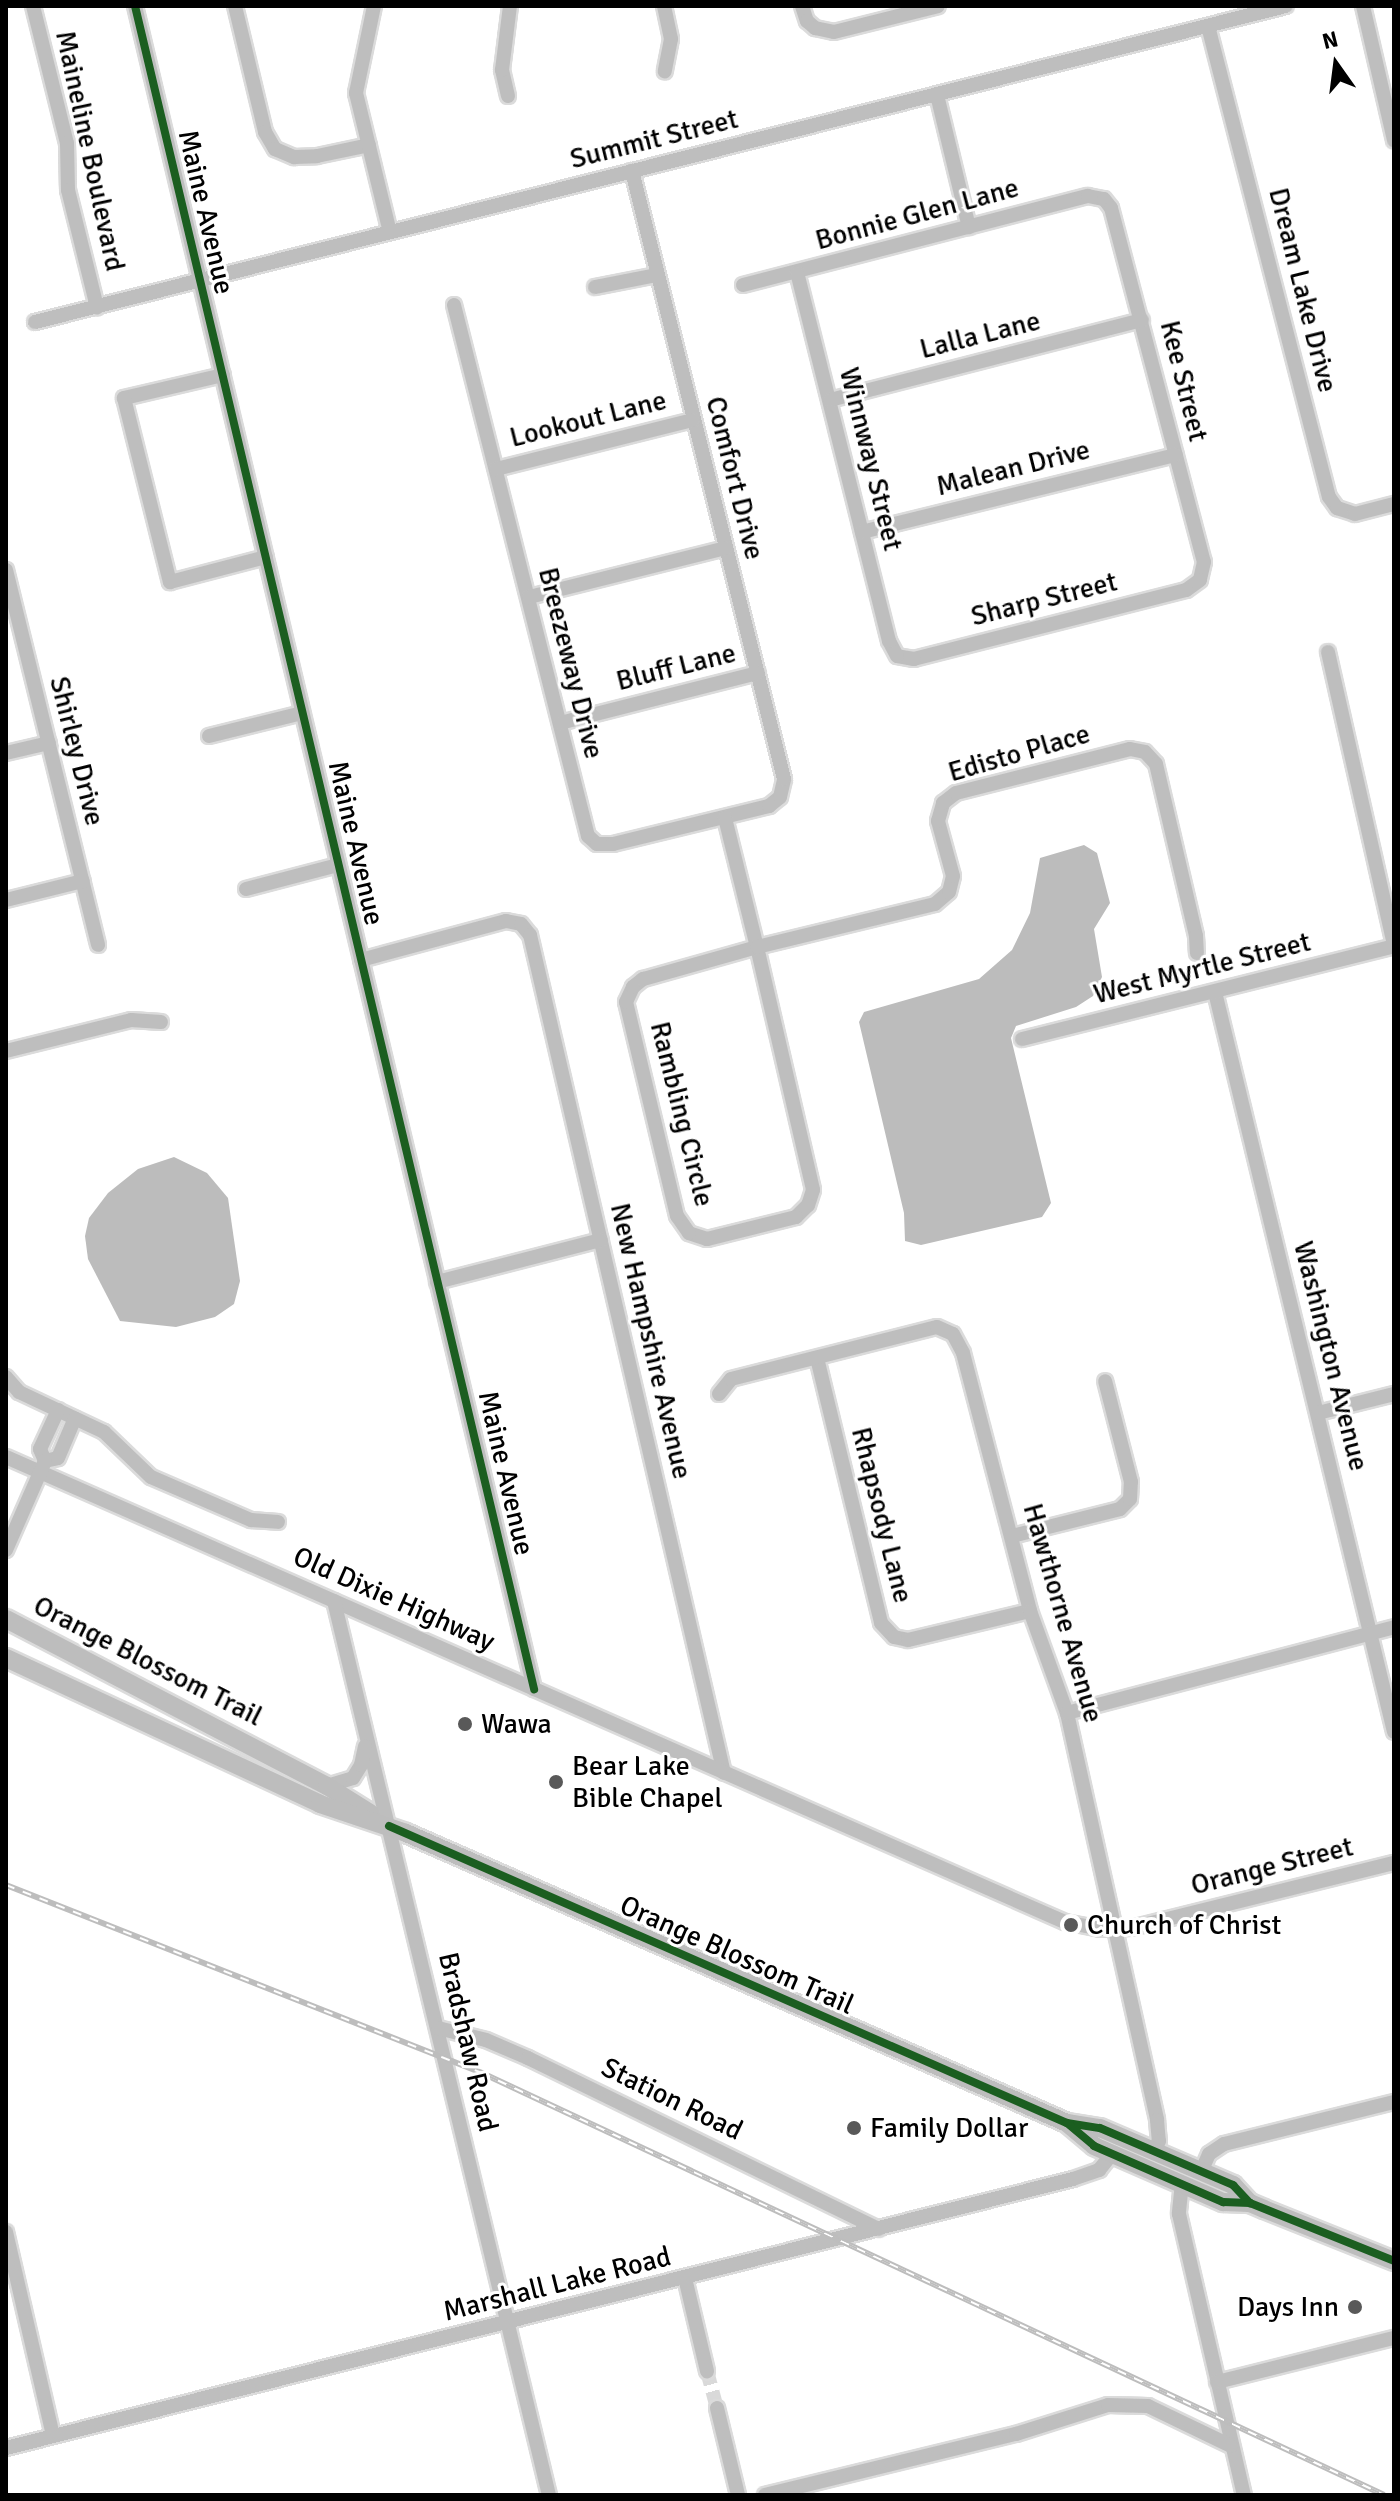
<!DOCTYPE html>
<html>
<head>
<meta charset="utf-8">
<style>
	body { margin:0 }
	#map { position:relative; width:1400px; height:2501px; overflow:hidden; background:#fff; font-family:Signika,sans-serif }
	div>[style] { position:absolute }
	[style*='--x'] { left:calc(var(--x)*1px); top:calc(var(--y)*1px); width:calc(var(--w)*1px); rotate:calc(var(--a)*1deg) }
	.water>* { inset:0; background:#bcbcbc }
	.minor-tunnel>* { height:14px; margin-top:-7px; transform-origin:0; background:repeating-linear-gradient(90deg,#d9d9d9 0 14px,transparent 0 21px) }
	.roads { filter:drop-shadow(2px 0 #dbdbdb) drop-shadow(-2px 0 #dbdbdb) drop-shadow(0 2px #dbdbdb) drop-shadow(0 -2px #dbdbdb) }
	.minor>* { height:14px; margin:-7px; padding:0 7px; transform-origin:7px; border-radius:7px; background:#bebebe }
	.major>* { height:18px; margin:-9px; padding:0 9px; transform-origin:9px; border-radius:9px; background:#bdbdbd }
	.rail>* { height:6px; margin-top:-3px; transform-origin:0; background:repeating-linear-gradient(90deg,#fff 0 9px,#bdbdbd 0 18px); box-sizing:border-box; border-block:2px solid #bdbdbd }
	.cycleway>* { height:8px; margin:-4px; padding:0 4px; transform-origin:4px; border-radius:4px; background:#1b5e20 }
	.dots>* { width:22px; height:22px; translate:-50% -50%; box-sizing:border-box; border:4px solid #fff; border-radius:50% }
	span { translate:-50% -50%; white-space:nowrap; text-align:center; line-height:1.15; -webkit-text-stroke:6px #fff; paint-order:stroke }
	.street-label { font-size:28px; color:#000 }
	.poi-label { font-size:28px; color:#000 }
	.left { translate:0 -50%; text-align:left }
	.right { translate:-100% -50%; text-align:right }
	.frame { position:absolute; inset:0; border:8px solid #000; pointer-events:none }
	.north { position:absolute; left:1296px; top:24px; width:80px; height:80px; -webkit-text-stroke:6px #fff; paint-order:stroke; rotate:346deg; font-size:22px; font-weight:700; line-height:32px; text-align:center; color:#000 }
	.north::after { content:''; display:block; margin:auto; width:28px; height:36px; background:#000; clip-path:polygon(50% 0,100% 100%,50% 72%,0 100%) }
</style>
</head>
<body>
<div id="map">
	<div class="water">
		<div style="clip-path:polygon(1084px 845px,1097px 853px,1110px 903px,1094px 929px,1102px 977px,1093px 996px,1076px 1007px,1016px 1026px,1011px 1038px,1051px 1203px,1042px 1217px,921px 1245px,905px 1241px,904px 1213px,859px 1022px,864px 1012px,979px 979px,1012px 950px,1030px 913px,1040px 858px)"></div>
		<div style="clip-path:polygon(174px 1157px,207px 1173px,228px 1198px,240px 1281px,234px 1304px,215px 1317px,176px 1327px,120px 1321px,88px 1259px,85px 1236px,89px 1218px,108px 1193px,138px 1169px)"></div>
	</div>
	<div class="minor-tunnel">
		<div style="--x:707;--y:2371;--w:38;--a:75"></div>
	</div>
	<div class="roads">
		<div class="minor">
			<div style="--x:33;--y:6;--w:141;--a:76.1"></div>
			<div style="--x:67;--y:143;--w:47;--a:88.8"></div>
			<div style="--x:68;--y:190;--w:121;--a:76.1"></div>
			<div style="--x:135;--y:6;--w:1730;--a:76.66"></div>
			<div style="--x:235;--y:6;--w:130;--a:76.6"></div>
			<div style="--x:265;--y:132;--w:20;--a:60"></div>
			<div style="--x:275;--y:149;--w:21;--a:23"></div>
			<div style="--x:294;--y:157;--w:23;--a:-2"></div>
			<div style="--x:317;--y:156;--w:53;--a:-11.9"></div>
			<div style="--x:374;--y:6;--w:89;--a:101.7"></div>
			<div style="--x:356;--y:93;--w:143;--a:76.3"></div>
			<div style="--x:664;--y:6;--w:34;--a:78"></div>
			<div style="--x:671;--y:39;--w:33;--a:101"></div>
			<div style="--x:802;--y:6;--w:16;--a:72"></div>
			<div style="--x:807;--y:21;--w:11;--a:41"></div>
			<div style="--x:815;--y:28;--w:19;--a:12"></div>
			<div style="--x:834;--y:32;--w:107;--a:-14"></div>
			<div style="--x:1363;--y:6;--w:138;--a:77"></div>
			<div style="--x:1208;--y:26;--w:486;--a:75.6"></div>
			<div style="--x:1329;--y:497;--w:14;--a:54"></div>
			<div style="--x:1337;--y:508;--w:19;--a:18"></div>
			<div style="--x:1355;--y:514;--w:40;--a:-14.4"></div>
			<div style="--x:937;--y:95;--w:136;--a:76.4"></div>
			<div style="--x:508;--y:96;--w:27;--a:-103"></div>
			<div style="--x:502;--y:70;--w:64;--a:-82.9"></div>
			<div style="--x:743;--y:285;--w:356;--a:-14.5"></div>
			<div style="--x:1088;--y:196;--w:16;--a:11"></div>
			<div style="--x:1104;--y:199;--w:11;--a:52"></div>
			<div style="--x:1111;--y:208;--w:366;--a:75.3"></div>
			<div style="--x:1204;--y:562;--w:18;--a:103"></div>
			<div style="--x:1200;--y:580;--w:17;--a:144"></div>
			<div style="--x:1186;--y:590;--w:281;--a:165.8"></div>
			<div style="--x:914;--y:659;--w:17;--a:-170"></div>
			<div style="--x:897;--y:656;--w:17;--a:-118"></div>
			<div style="--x:889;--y:641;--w:379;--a:-104"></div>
			<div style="--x:595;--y:287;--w:63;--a:-11"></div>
			<div style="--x:454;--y:305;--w:548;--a:75.84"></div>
			<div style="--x:588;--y:836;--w:12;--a:42"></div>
			<div style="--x:597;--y:844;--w:16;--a:0"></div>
			<div style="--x:613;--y:844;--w:161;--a:-13.7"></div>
			<div style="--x:769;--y:806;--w:14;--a:-39"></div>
			<div style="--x:780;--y:797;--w:18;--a:-77"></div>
			<div style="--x:784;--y:779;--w:627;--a:-104.04"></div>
			<div style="--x:35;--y:322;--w:1290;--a:-14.18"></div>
			<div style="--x:223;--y:375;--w:102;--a:166.9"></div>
			<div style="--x:124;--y:398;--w:190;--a:76"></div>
			<div style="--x:170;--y:582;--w:99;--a:-14.6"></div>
			<div style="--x:830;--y:400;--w:322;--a:-14.4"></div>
			<div style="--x:496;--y:469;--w:203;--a:-14"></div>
			<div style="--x:862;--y:532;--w:323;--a:-13.8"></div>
			<div style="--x:6;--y:570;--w:386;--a:76.2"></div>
			<div style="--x:529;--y:597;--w:203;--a:-14"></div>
			<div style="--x:1328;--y:652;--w:301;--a:77.3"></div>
			<div style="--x:560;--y:723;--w:204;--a:-14.2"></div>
			<div style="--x:209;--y:736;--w:96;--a:-13.9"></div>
			<div style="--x:6;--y:753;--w:44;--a:-13.1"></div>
			<div style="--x:725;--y:818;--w:133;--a:76.1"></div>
			<div style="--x:757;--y:947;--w:249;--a:77"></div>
			<div style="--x:813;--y:1190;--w:16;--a:108"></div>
			<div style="--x:808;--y:1205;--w:17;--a:135"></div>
			<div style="--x:796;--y:1217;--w:92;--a:166.1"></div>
			<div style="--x:707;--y:1239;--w:19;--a:-162"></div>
			<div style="--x:689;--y:1233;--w:21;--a:-125"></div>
			<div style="--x:677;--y:1216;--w:220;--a:-103.4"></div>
			<div style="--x:626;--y:1002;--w:17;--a:-65"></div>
			<div style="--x:633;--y:987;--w:13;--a:-39"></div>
			<div style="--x:643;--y:979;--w:118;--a:-15.7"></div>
			<div style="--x:757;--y:947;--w:183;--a:-13.6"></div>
			<div style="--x:935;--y:904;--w:18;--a:-41"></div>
			<div style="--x:949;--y:892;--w:16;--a:-76"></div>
			<div style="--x:953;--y:876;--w:57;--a:-105.3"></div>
			<div style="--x:938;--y:821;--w:19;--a:-74"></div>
			<div style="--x:943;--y:803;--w:16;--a:-38"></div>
			<div style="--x:956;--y:793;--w:179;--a:-14.2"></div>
			<div style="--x:1130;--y:749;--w:15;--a:11"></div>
			<div style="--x:1145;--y:752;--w:16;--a:47"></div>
			<div style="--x:1156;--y:764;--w:177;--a:76.9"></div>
			<div style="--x:1196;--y:936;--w:17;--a:87"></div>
			<div style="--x:246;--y:889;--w:95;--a:-14.6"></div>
			<div style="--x:6;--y:900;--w:79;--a:-13.9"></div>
			<div style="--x:361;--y:960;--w:150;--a:-15.1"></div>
			<div style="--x:506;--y:921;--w:15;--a:11"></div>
			<div style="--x:521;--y:924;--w:14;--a:51"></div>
			<div style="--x:530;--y:935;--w:860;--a:76.97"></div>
			<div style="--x:1215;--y:992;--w:761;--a:76.4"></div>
			<div style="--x:1022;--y:1039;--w:383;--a:-14"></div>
			<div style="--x:6;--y:1051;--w:129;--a:-13.9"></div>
			<div style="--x:131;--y:1020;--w:30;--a:4"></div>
			<div style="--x:437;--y:1282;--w:169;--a:-14.4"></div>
			<div style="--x:817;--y:1358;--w:273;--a:76.4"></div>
			<div style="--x:881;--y:1623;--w:19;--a:47"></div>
			<div style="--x:894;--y:1637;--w:14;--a:12"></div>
			<div style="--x:908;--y:1640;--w:125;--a:-13.4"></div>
			<div style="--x:6;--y:1377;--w:20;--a:49"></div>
			<div style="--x:19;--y:1392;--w:94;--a:25.2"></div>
			<div style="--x:104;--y:1432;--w:65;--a:43.8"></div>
			<div style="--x:151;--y:1477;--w:109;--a:23.3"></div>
			<div style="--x:251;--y:1520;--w:27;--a:4"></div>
			<div style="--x:719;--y:1394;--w:19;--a:-51"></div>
			<div style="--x:731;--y:1379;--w:212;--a:-14.2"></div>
			<div style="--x:937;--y:1327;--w:17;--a:24"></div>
			<div style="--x:953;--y:1334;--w:21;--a:62"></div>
			<div style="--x:963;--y:1353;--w:267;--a:75.4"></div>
			<div style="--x:1030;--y:1611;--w:109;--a:70.1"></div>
			<div style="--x:1067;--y:1713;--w:417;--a:77.5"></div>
			<div style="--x:1157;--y:2120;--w:21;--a:85"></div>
			<div style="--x:1159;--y:2141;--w:13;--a:119"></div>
			<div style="--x:1318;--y:1413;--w:78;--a:-14"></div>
			<div style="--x:6;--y:1457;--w:1157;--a:23.71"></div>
			<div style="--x:1065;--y:1922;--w:36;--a:11"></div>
			<div style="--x:1100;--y:1929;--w:31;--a:-2"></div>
			<div style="--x:1131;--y:1928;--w:271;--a:-13.9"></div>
			<div style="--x:45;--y:1461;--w:13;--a:-13"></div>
			<div style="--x:58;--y:1458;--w:43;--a:-67"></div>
			<div style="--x:45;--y:1461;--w:13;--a:-113"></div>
			<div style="--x:40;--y:1449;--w:43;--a:-65.2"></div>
			<div style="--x:1012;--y:1536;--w:111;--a:-14"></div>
			<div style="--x:1120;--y:1509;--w:14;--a:-45"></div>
			<div style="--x:1130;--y:1499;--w:17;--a:-87"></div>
			<div style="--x:1131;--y:1482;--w:104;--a:-104.4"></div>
			<div style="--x:6;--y:1550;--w:97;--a:-66.3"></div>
			<div style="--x:334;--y:1601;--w:919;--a:76.48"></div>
			<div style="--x:1067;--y:1713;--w:338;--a:-14.7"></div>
			<div style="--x:327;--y:1786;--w:27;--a:-17"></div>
			<div style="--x:353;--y:1778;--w:15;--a:-58"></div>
			<div style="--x:361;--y:1765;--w:19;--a:-78"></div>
			<div style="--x:438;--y:2028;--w:49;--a:14"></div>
			<div style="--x:486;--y:2040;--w:46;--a:23.2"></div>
			<div style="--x:528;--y:2058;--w:390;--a:26"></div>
			<div style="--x:1201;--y:2172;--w:20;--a:-66"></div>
			<div style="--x:1209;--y:2154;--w:18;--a:-34"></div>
			<div style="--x:1224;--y:2144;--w:175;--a:-13.9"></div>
			<div style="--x:1182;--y:2183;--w:31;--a:96"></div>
			<div style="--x:1179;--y:2214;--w:288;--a:77"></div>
			<div style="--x:6;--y:2232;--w:209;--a:77"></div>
			<div style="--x:685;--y:2278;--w:96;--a:76.7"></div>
			<div style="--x:1217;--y:2382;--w:182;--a:-14"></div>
			<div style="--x:717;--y:2408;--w:89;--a:76.4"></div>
			<div style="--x:6;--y:2448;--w:1100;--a:-14.15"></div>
			<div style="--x:1073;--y:2179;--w:28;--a:-19"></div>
			<div style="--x:1099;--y:2170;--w:22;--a:-51"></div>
			<div style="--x:765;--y:2495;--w:258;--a:-13.7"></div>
			<div style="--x:1016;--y:2434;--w:96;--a:-17.5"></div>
			<div style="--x:1108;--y:2405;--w:40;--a:1.4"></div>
			<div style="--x:1148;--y:2406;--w:92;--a:25.7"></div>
		</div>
		<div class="major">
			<div style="--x:6;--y:1619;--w:362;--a:27.5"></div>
			<div style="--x:327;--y:1786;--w:51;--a:32.1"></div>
			<div style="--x:6;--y:1658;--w:346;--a:24.9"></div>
			<div style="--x:320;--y:1804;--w:91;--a:18.6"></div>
			<div style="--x:406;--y:1833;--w:722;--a:23.69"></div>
			<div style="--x:1067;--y:2123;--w:33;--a:9"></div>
			<div style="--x:1100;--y:2128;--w:145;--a:23.2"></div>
			<div style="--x:1233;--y:2185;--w:25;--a:47"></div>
			<div style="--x:1250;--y:2203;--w:15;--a:23"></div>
			<div style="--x:1264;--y:2209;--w:140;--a:21.8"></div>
			<div style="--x:1067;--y:2123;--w:35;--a:40"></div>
			<div style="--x:1094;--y:2146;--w:141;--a:23.5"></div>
			<div style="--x:1223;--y:2202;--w:27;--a:2"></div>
		</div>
	</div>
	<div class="rail">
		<div style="--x:6;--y:1885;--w:512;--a:21.55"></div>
		<div style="--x:482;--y:2073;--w:996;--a:25.07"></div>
	</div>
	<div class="cycleway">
		<div style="--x:135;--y:6;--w:1730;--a:76.66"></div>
		<div style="--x:389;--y:1826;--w:740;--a:23.66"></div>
		<div style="--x:1067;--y:2123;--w:33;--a:9"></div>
		<div style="--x:1100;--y:2128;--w:145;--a:23.2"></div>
		<div style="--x:1233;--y:2185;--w:25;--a:47"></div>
		<div style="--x:1250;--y:2203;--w:155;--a:21.9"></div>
		<div style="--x:1067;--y:2123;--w:35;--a:40"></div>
		<div style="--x:1094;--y:2146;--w:141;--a:23.5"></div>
		<div style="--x:1223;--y:2202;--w:27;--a:2"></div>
	</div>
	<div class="dots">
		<div style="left:465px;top:1724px;background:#595959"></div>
		<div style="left:556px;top:1782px;background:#595959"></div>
		<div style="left:1071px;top:1925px;background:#595959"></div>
		<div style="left:854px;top:2128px;background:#595959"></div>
		<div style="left:1355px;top:2307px;background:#595959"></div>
	</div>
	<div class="street-label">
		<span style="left:654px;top:139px;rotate:-14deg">Summit Street</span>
		<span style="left:90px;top:151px;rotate:78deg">Maineline Boulevard</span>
		<span style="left:206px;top:212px;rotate:77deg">Maine Avenue</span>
		<span style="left:917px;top:214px;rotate:-15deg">Bonnie Glen Lane</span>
		<span style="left:1303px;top:290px;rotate:76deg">Dream Lake Drive</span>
		<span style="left:980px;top:335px;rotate:-14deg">Lalla Lane</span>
		<span style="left:1184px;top:381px;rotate:76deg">Kee Street</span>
		<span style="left:588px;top:419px;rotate:-14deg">Lookout Lane</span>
		<span style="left:871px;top:459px;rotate:76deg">Winnway Street</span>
		<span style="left:1013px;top:468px;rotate:-14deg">Malean Drive</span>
		<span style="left:735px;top:478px;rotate:76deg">Comfort Drive</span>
		<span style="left:1044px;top:599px;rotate:-14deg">Sharp Street</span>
		<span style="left:571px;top:663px;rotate:76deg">Breezeway Drive</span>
		<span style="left:676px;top:667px;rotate:-14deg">Bluff Lane</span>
		<span style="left:77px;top:751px;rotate:76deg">Shirley Drive</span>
		<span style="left:1019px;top:753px;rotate:-16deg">Edisto Place</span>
		<span style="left:356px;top:843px;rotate:77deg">Maine Avenue</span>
		<span style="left:1202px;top:968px;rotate:-14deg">West Myrtle Street</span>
		<span style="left:682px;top:1114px;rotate:76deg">Rambling Circle</span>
		<span style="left:651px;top:1341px;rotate:77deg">New Hampshire Avenue</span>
		<span style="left:1331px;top:1356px;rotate:76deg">Washington Avenue</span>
		<span style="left:506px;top:1473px;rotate:77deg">Maine Avenue</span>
		<span style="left:882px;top:1515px;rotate:76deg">Rhapsody Lane</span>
		<span style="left:394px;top:1599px;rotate:24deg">Old Dixie Highway</span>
		<span style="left:1063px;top:1613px;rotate:74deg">Hawthorne Avenue</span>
		<span style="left:148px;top:1661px;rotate:27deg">Orange Blossom Trail</span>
		<span style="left:1272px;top:1866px;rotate:-14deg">Orange Street</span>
		<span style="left:737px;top:1955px;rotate:24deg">Orange Blossom Trail</span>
		<span style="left:468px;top:2042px;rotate:77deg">Bradshaw Road</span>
		<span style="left:672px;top:2099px;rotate:26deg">Station Road</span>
		<span style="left:557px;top:2284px;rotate:-14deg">Marshall Lake Road</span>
	</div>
	<div class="poi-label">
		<span class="left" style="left:481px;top:1724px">Wawa</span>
		<span class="left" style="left:572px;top:1782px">Bear Lake<br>Bible Chapel</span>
		<span class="left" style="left:1087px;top:1925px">Church of Christ</span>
		<span class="left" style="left:870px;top:2128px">Family Dollar</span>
		<span class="right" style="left:1339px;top:2307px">Days Inn</span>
	</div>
	<div class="frame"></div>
	<div class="north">N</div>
</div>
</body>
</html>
